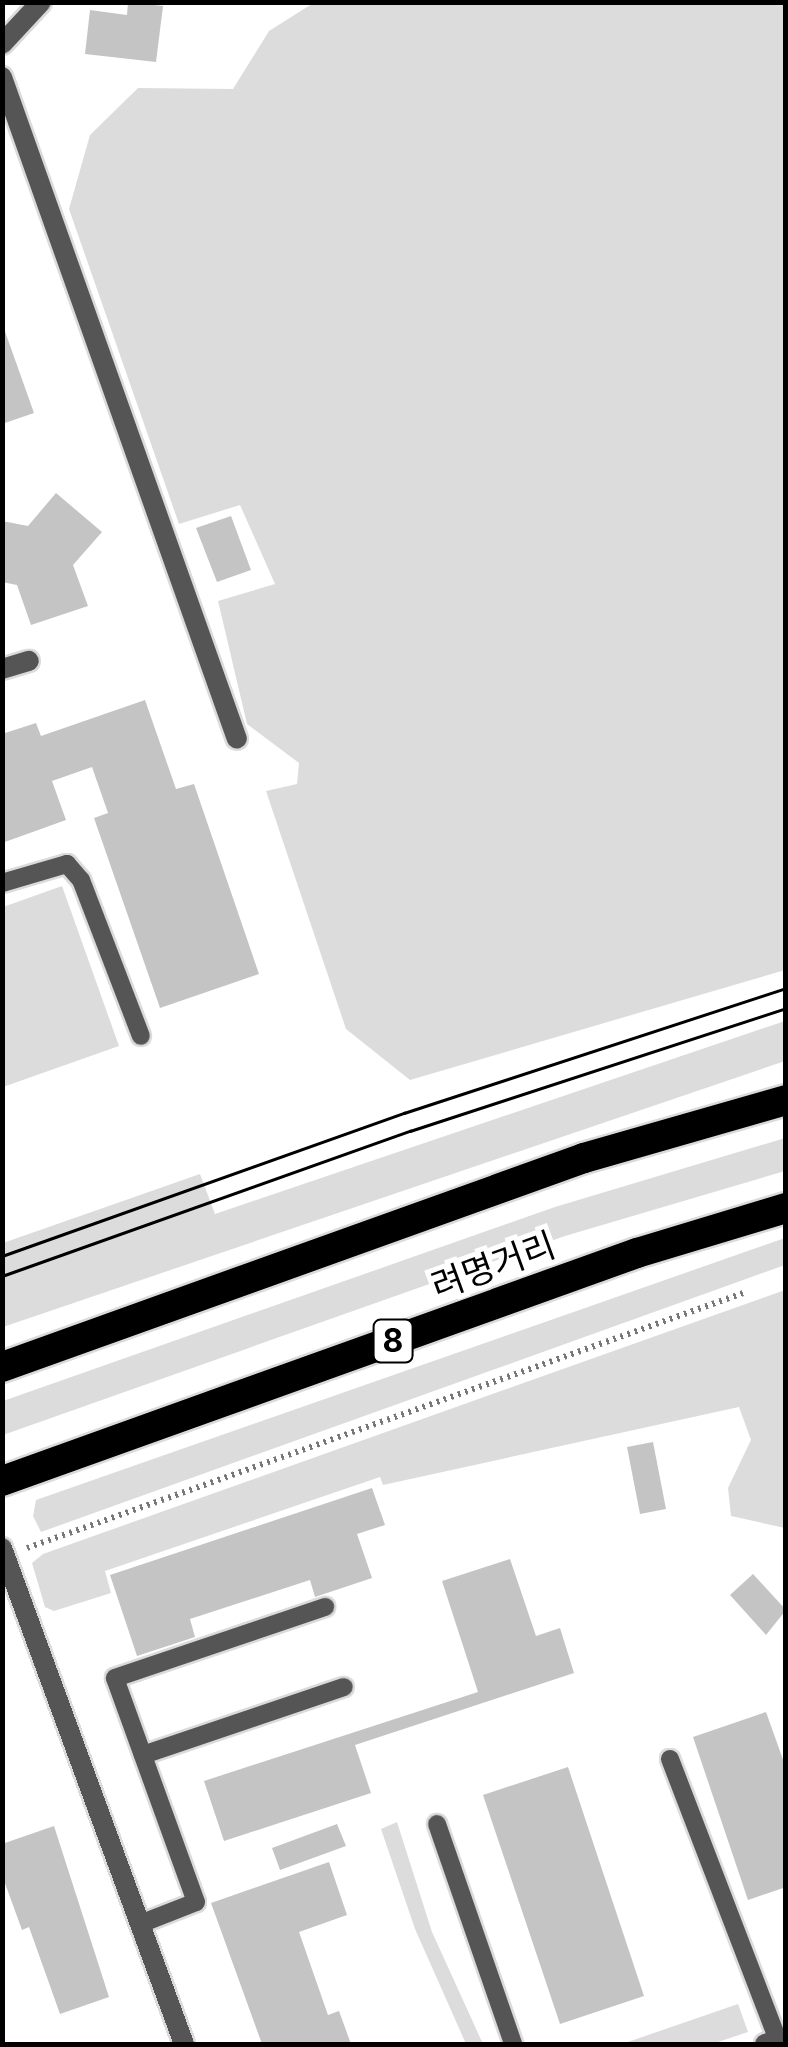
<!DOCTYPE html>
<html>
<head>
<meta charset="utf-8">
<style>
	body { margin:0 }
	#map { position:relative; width:788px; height:2047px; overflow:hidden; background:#fff; font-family:Inter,"Noto Sans KR",sans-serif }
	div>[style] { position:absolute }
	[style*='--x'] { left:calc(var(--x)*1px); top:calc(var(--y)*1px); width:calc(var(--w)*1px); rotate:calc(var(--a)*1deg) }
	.green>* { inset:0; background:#dcdcdc }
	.building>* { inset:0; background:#c4c4c4 }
	.path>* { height:6px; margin-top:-3px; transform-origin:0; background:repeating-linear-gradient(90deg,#777 0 2.5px,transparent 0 7.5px) }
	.roads { filter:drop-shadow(2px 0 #dbdbdb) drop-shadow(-2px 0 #dbdbdb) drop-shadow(0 2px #dbdbdb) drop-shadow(0 -2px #dbdbdb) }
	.lane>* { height:18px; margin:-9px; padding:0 9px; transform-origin:9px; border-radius:9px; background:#555 }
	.street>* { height:20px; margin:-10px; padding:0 10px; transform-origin:10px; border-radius:10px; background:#555 }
	.highway>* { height:30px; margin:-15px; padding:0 15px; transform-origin:15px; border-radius:15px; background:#000 }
	.tram>* { height:2.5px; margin:-1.25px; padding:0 1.25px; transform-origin:1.25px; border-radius:1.25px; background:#000 }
	span { translate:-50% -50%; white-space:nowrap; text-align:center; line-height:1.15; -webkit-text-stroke:10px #fff; paint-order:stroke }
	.shield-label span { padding:2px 8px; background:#fff; border:2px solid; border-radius:8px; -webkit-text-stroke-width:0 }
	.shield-label { font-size:32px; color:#000; font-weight:700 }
	.street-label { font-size:35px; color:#000 }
	.frame { position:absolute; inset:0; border:5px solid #000; pointer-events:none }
</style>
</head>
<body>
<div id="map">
	<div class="green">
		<div style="clip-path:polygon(315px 2px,785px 3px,785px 970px,410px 1080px,346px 1029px,266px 791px,297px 784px,299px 763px,247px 724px,218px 601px,275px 584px,240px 505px,179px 524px,69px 209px,90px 135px,138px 88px,233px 89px,269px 31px)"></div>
		<div style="clip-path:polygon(62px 886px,119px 1046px,3px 1087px,3px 907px)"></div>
		<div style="clip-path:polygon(785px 1021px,785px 1061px,3px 1327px,3px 1243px,200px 1174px,215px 1214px)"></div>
		<div style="clip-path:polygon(785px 1138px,785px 1171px,565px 1236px,3px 1435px,3px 1401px,555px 1207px)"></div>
		<div style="clip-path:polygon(785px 1238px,785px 1265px,41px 1532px,33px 1516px,36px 1500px)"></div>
		<div style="clip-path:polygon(785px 1290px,785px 1528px,731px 1516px,728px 1488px,751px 1440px,739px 1407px,383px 1485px,380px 1477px,105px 1571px,111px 1593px,54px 1611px,45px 1607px,32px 1563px,43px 1554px)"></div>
		<div style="clip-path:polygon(397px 1822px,432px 1932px,483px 2044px,466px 2044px,415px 1929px,381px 1829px)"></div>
		<div style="clip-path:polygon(738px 2004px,748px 2032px,712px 2044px,622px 2044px)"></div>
	</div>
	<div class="building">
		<div style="clip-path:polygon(128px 2px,163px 6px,156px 62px,85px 54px,90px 10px,127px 15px)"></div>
		<div style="clip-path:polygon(2px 323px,34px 413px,2px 424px)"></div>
		<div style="clip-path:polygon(56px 493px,102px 532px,73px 565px,88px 606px,31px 625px,17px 585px,2px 582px,2px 521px,28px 526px)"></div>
		<div style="clip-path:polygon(231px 516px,251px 570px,217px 582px,196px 528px)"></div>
		<div style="clip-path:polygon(145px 700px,176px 789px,194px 784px,259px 974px,160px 1008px,94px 818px,108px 813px,92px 767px,52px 781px,66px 820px,2px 843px,2px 734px,36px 723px,41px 736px)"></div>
		<div style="clip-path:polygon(653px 1442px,666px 1509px,640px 1514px,627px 1447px)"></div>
		<div style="clip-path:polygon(372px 1488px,385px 1525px,357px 1534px,372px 1578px,315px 1597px,310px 1580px,190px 1619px,195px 1637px,137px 1656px,110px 1575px)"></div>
		<div style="clip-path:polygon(510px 1559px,536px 1636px,560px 1628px,574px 1673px,355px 1745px,371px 1793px,224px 1841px,204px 1781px,478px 1692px,442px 1581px)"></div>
		<div style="clip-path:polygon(753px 1574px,786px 1610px,766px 1635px,730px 1595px)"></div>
		<div style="clip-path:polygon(766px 1712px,786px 1768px,786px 1887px,748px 1900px,693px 1737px)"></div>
		<div style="clip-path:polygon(568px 1767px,644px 1996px,560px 2024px,483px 1795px)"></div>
		<div style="clip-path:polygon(337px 1824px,346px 1846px,280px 1870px,272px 1848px)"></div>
		<div style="clip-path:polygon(54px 1826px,109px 1997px,60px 2014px,29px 1927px,22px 1930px,2px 1875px,2px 1844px)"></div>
		<div style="clip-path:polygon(329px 1862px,347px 1915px,299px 1932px,328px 2015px,339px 2011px,351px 2044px,262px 2044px,211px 1903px)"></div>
	</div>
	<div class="path">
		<div style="--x:27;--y:1548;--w:760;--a:-19.6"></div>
	</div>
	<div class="roads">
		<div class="lane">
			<div style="--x:2;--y:883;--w:68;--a:-16.3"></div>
			<div style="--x:67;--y:864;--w:21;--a:49"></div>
			<div style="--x:81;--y:880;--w:167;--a:69"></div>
			<div style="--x:143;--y:1755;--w:212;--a:-18.7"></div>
			<div style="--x:670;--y:1759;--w:301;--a:69"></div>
			<div style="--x:437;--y:1824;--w:233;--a:70.9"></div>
			<div style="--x:140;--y:1924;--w:60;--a:-21.4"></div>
			<div style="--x:196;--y:1902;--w:238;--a:-109.9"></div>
			<div style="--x:115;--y:1678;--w:222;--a:-18.7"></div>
		</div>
		<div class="street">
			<div style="--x:2;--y:44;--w:57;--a:-47.1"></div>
			<div style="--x:2;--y:77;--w:702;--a:70.46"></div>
			<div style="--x:2;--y:669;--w:28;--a:-17"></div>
			<div style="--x:2;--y:1548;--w:528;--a:69.85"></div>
			<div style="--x:765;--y:2044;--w:22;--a:-18"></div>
		</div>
		<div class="highway">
			<div style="--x:2;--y:1367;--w:618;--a:-19.75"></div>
			<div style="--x:584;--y:1158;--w:210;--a:-16"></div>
			<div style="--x:2;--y:1481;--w:675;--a:-19.75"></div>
			<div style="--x:637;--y:1253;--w:156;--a:-16.8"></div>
		</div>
	</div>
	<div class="tram">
		<div style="--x:2;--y:1256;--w:427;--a:-19.6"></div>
		<div style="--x:404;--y:1113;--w:402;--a:-18.1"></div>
		<div style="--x:2;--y:1276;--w:433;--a:-19.6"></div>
		<div style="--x:410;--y:1131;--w:396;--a:-18.1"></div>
	</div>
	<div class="shield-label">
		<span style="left:393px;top:1341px">8</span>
	</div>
	<div class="street-label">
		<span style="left:493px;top:1265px;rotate:-20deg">려명거리</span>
	</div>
	<div class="frame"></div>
</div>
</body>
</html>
